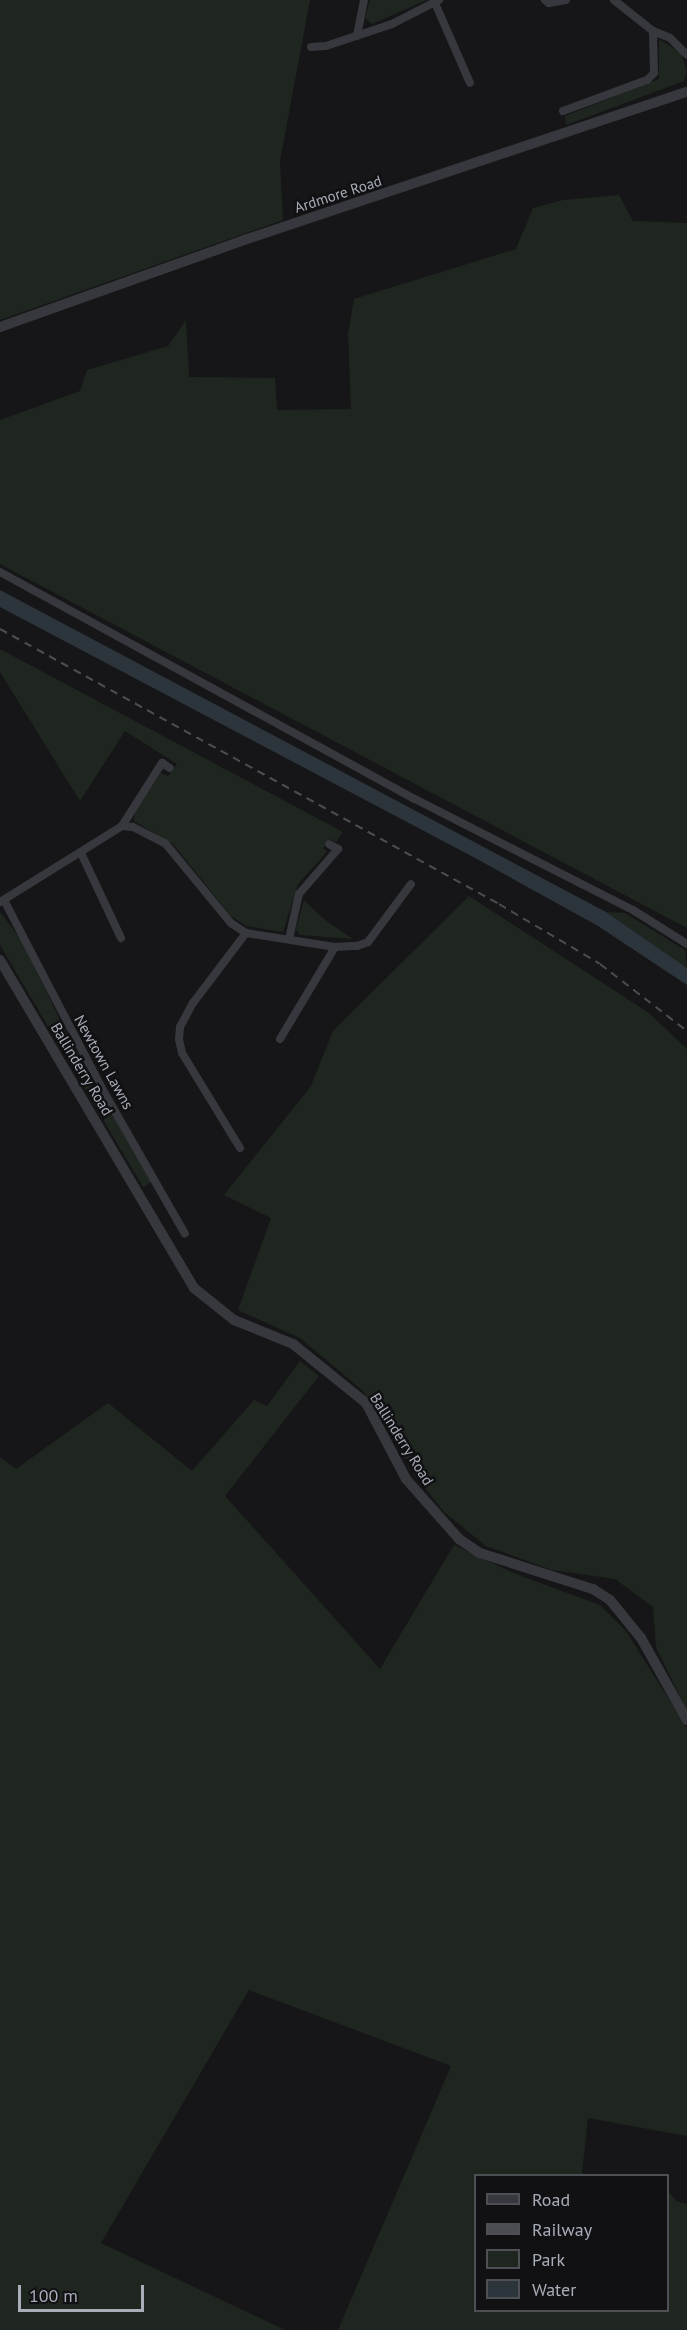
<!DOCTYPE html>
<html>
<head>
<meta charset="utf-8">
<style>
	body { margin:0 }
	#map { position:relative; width:687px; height:2330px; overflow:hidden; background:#161618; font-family:"PT Sans",sans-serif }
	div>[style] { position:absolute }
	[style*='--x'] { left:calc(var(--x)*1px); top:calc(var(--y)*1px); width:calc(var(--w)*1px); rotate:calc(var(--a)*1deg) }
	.green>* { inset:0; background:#1e261f }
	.water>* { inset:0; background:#2c353c }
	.minor>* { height:8px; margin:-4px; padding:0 4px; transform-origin:4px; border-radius:4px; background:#37383d }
	.tertiary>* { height:10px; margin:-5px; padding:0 5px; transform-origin:5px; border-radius:5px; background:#37383d }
	.rail>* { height:2px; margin-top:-1px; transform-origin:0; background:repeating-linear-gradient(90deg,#4a4c52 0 8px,transparent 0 14px) }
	span { translate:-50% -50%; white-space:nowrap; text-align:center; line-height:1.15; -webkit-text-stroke:5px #111113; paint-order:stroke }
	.street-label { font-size:15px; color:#a8adb8 }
	.legend { position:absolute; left:474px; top:2174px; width:195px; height:138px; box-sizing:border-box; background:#111113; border:2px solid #4d4f55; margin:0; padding:8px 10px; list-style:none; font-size:18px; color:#a8adb8 }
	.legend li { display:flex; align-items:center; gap:12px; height:30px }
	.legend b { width:30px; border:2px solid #4d4f55 }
	.scale { position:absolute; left:18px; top:2285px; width:126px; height:27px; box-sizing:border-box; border:3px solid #a8adb8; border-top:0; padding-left:8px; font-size:18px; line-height:21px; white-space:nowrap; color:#a8adb8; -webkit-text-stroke:4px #111113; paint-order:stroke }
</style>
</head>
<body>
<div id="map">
	<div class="green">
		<div style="clip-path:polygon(0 0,310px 0,280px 161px,283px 220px,0 320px)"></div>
		<div style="clip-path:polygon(370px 0,427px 0,372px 24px,365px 18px)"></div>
		<div style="clip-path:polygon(659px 39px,681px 53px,687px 71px,684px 81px,566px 125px,565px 116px,659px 79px)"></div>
		<div style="clip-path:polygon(619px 195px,633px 221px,687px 223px,687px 928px,0 564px,0 420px,80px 391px,87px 370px,168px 346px,186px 320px,189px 377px,275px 378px,277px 410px,351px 409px,348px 334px,354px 299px,516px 249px,533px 208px,563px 200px)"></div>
		<div style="clip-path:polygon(0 649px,343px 832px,336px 842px,330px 839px,323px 848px,327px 852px,298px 884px,283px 932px,246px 926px,230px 915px,173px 844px,134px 821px,135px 813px,161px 773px,168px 776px,177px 764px,125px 731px,80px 801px,0 672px)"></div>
		<div style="clip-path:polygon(469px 896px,649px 1013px,687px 1049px,687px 1711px,656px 1647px,653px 1607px,615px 1579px,552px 1570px,486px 1546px,444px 1512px,418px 1479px,362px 1390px,300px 1338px,238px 1310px,271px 1218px,224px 1195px,311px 1086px,333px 1031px)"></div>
		<div style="clip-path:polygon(304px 900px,325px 920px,353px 939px,300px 935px,296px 929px)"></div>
		<div style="clip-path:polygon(0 912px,22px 941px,65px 1030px,152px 1182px,143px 1187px,0 945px)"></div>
		<div style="clip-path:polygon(606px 912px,625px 913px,685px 950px,687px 968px)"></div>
		<div style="clip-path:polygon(300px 1361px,319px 1376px,225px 1496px,380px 1669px,454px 1545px,516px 1574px,600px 1605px,626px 1631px,687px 1728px,687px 2136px,588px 2118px,582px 2173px,590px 2175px,476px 2176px,476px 2310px,668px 2310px,668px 2191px,676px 2201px,687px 2204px,687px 2330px,338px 2330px,451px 2066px,249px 1990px,101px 2243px,285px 2330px,0 2330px,0 1457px,16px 1469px,108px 1403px,192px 1471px,254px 1400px,267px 1406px)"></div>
	</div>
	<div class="water">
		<div style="clip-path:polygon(0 590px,606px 912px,687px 968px,687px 985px,598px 926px,477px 859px,0 607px)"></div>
	</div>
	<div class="minor">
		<div style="--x:545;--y:0;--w:5;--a:37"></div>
		<div style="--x:549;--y:3;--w:17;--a:-10"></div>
		<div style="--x:614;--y:0;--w:50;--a:38.5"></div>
		<div style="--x:653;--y:31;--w:18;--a:22"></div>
		<div style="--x:670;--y:38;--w:24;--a:45"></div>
		<div style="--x:435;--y:3;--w:87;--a:66.4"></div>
		<div style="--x:357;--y:36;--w:37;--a:-79"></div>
		<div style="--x:311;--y:47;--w:15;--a:-4"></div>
		<div style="--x:326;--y:46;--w:70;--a:-18.4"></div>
		<div style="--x:392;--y:24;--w:53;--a:-27.1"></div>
		<div style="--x:563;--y:111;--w:90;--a:-20.3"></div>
		<div style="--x:647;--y:80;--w:10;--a:-45"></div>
		<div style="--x:654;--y:73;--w:42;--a:-91.4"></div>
		<div style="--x:0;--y:572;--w:473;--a:28.7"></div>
		<div style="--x:415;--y:799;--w:245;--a:27"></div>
		<div style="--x:633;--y:910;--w:64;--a:32.2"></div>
		<div style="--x:122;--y:826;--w:75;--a:-57.6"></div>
		<div style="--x:162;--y:763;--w:9;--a:32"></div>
		<div style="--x:81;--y:853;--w:94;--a:64.8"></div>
		<div style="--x:4;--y:900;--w:216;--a:62.5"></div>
		<div style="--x:104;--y:1092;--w:163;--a:60.3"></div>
		<div style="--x:0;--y:902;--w:144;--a:-31.9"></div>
		<div style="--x:122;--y:826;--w:11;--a:5"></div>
		<div style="--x:133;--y:827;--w:36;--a:27"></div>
		<div style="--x:165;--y:843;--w:104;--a:50.5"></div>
		<div style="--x:231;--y:923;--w:18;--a:34"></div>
		<div style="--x:246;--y:933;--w:90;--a:8.9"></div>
		<div style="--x:335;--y:947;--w:22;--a:-3"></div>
		<div style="--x:357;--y:946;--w:12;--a:-20"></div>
		<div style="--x:368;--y:942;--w:72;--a:-53.4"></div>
		<div style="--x:289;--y:939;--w:46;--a:-77.5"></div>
		<div style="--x:299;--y:894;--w:60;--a:-49.1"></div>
		<div style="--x:338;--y:849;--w:10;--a:-151"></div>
		<div style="--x:280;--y:1039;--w:107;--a:-59.1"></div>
		<div style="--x:240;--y:1148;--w:111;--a:-121.4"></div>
		<div style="--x:182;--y:1053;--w:14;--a:-102"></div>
		<div style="--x:179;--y:1039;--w:12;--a:-85"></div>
		<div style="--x:180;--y:1027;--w:27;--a:-62"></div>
		<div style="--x:193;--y:1003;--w:88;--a:-52.9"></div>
	</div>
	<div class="tertiary">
		<div style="--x:0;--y:327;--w:259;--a:-19.6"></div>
		<div style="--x:244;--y:240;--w:467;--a:-18.5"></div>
		<div style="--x:0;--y:960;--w:381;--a:59.4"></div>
		<div style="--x:194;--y:1288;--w:51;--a:38.7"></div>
		<div style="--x:234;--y:1320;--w:64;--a:22.1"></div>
		<div style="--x:293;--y:1344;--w:94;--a:38.9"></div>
		<div style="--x:366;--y:1403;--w:86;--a:62.2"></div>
		<div style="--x:406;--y:1479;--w:80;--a:48.5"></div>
		<div style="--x:459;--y:1539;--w:25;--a:34"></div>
		<div style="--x:480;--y:1553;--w:119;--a:17.7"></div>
		<div style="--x:593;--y:1589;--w:20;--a:33"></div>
		<div style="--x:610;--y:1600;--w:49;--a:50.8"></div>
		<div style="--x:641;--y:1638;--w:94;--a:60.7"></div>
	</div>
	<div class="rail">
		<div style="--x:0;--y:629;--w:570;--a:28.86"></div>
		<div style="--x:499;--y:904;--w:117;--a:30.7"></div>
		<div style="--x:600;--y:964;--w:110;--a:37.6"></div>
	</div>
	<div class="street-label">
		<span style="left:338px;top:194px;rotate:-18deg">Ardmore Road</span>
		<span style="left:104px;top:1062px;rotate:61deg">Newtown Lawns</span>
		<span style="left:82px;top:1069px;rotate:59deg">Ballinderry Road</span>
		<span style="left:402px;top:1439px;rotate:58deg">Ballinderry Road</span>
	</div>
	<ul class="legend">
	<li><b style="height:8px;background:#37383d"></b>Road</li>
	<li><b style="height:8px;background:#4a4c52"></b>Railway</li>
	<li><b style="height:16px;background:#1e261f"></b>Park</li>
	<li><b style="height:16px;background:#2c353c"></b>Water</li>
	</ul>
	<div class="scale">100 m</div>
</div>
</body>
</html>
